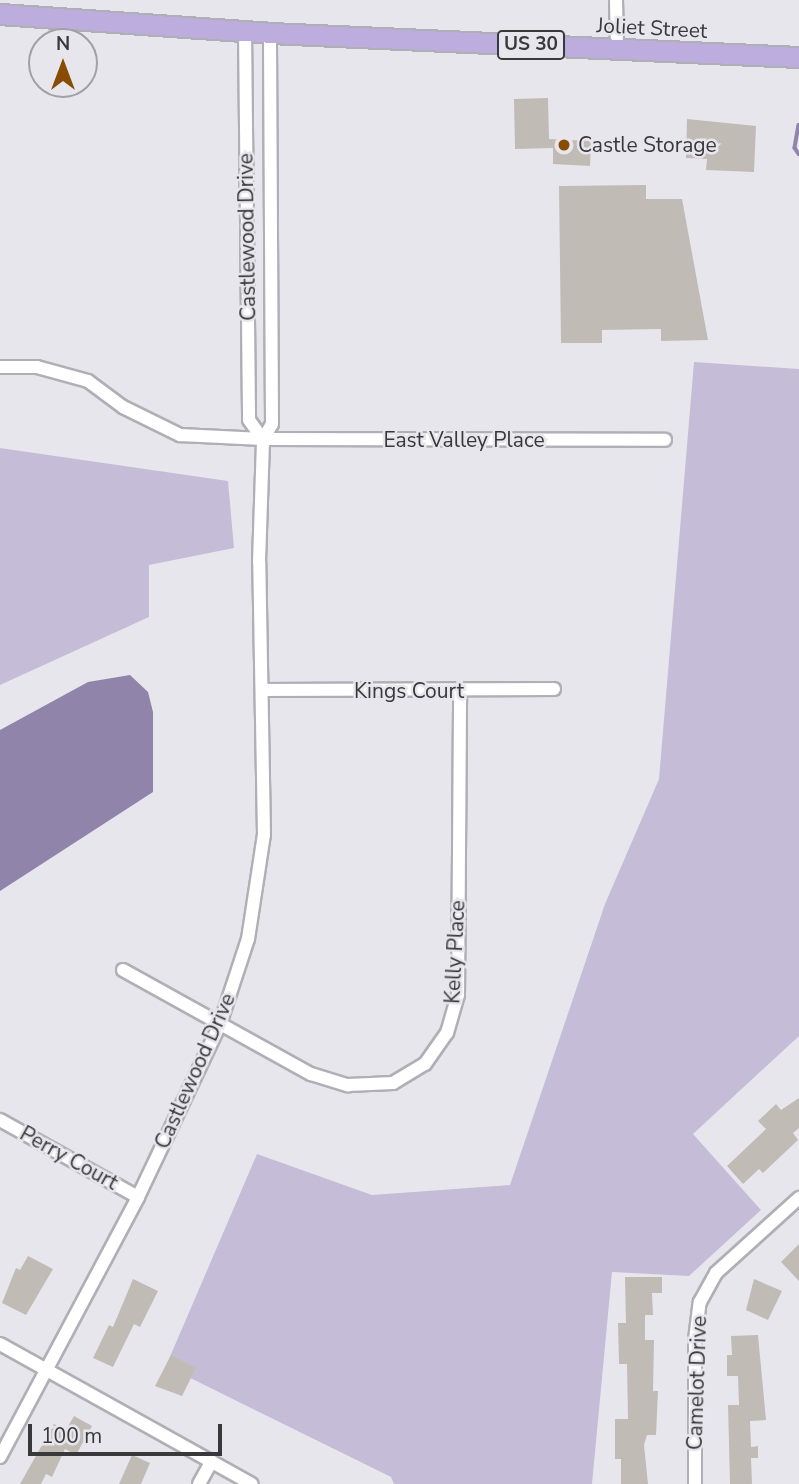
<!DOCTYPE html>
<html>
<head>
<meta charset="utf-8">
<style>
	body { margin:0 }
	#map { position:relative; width:799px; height:1484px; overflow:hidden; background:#e8e6ed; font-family:"Nunito Sans",sans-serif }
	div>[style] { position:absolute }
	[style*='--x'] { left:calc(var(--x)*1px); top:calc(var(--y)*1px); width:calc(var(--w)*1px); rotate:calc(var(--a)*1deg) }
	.green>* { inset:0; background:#c5bdd8 }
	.water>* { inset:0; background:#9084ab }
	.stream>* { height:3.5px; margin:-1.75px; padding:0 1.75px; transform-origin:1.75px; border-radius:1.75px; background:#9084ab }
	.building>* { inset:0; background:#c1bbb6 }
	.roads { filter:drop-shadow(2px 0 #b1afb6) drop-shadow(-2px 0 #b1afb6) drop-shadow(0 2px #b1afb6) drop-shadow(0 -2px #b1afb6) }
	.minor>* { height:12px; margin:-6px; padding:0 6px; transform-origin:6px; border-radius:6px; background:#fff }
	.primary>* { height:19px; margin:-9.5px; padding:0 9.5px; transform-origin:9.5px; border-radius:9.5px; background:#bdacde }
	.dots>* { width:19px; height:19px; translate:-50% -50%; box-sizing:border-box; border:4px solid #e8e6ed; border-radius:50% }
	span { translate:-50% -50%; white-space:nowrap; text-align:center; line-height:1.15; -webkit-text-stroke:5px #e8e6ed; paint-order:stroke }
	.shield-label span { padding:2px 5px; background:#e8e6ed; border:2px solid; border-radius:5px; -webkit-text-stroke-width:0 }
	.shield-label { font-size:19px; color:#39383b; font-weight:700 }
	.street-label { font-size:21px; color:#39383b }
	.poi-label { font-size:21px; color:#39383b }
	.left { translate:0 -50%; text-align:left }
	.north { position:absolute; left:28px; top:28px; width:70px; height:70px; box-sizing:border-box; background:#e8e6ed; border:2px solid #a2a0a6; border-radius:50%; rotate:0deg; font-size:19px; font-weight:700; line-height:28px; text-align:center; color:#39383b }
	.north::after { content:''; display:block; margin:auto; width:24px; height:32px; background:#874d03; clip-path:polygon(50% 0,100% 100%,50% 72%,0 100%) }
	.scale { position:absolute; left:28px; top:1424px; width:194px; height:32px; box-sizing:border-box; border:4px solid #39383b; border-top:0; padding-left:9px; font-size:21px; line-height:24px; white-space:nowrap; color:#39383b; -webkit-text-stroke:5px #e8e6ed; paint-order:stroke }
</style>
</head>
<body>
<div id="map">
	<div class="green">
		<div style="clip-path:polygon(694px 362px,799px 369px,799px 1036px,693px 1134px,761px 1210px,689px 1276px,612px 1272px,592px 1484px,394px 1484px,391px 1477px,166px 1366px,257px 1154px,372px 1195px,510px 1185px,605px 904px,659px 779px)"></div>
		<div style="clip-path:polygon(0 448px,228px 481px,234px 548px,149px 565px,149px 617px,0 685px)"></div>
	</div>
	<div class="water">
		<div style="clip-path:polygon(130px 675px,148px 692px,153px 712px,153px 792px,0 891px,0 730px,88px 682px)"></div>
	</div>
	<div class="stream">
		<div style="--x:799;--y:125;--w:23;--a:100"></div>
		<div style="--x:795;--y:148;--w:7;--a:56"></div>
	</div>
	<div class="building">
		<div style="clip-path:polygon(548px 98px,549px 139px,591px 141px,590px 166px,553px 164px,553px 148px,515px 149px,514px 99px)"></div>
		<div style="clip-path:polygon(687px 119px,756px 126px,754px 172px,706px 170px,707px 159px,686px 158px)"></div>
		<div style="clip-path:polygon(646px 185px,646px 199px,682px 199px,708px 340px,661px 341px,661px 329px,602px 330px,602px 343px,561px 343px,559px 186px)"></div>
		<div style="clip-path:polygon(799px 1098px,799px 1128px,793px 1133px,798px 1140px,763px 1173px,759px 1169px,743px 1184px,727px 1166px,766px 1129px,758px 1121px,776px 1104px,781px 1110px)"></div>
		<div style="clip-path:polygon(799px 1244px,799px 1281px,781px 1262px)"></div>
		<div style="clip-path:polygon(28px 1256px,53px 1269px,26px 1315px,2px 1303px,16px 1268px,20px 1270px)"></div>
		<div style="clip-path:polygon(625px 1277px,662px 1277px,662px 1293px,652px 1293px,653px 1315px,645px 1315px,645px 1340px,654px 1340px,653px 1391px,658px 1391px,656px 1435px,647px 1435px,644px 1445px,648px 1484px,621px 1484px,621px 1459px,615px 1459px,615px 1419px,628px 1419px,627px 1364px,619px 1364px,618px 1323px,626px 1323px)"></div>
		<div style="clip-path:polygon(133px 1279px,158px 1291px,140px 1327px,134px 1324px,113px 1367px,93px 1358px,109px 1325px,113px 1327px)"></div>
		<div style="clip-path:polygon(754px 1279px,782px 1291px,768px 1320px,746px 1310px)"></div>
		<div style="clip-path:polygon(758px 1335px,766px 1420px,750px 1421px,751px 1447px,758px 1446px,758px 1458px,751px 1458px,752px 1484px,730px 1484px,728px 1405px,739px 1405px,738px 1376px,727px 1376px,727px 1355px,732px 1355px,731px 1336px)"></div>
		<div style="clip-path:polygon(171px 1355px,196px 1368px,182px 1396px,155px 1386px)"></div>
		<div style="clip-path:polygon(74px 1416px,92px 1426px,76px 1455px,65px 1449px,52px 1477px,46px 1474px,41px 1484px,20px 1484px,54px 1424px,66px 1430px)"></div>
		<div style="clip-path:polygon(132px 1455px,150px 1463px,141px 1484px,119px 1484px)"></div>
	</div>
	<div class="roads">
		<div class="minor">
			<div style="--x:616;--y:0;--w:49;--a:88.8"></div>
			<div style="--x:245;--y:31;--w:389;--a:89.4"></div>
			<div style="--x:249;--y:420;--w:24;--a:54"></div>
			<div style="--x:0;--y:367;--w:37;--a:0"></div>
			<div style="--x:37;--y:367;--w:53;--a:15.4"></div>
			<div style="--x:88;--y:381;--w:44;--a:36.6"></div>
			<div style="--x:123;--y:407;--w:64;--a:26.2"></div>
			<div style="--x:180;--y:435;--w:83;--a:2.8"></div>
			<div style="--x:263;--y:439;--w:402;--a:0.1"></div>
			<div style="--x:264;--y:690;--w:290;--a:-0.2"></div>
			<div style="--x:123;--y:970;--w:215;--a:29"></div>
			<div style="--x:311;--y:1074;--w:39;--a:17"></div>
			<div style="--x:348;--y:1085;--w:45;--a:-2.5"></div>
			<div style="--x:393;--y:1083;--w:37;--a:-31"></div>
			<div style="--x:425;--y:1064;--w:38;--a:-55"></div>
			<div style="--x:447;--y:1033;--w:40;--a:-74"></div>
			<div style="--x:458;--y:995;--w:303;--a:-89.6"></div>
			<div style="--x:0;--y:1120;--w:158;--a:29.2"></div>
			<div style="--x:0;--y:1344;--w:288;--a:29.1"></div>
			<div style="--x:0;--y:1457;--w:294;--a:-62"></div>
			<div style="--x:138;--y:1197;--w:191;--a:-64.6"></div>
			<div style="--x:220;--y:1024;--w:89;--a:-71.8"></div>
			<div style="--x:248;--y:939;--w:105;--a:-81.3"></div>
			<div style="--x:264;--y:835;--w:273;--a:-91"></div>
			<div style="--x:259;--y:562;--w:123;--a:-88.1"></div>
			<div style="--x:263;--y:439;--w:17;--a:-59"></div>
			<div style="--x:272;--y:424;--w:391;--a:-90.3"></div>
			<div style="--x:199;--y:1484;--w:26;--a:-61"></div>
			<div style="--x:695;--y:1484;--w:144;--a:-90"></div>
			<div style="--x:695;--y:1340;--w:38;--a:-83"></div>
			<div style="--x:700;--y:1302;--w:33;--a:-61"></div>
			<div style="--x:716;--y:1273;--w:112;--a:-42.1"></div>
		</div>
		<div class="primary">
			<div style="--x:0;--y:14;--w:271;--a:4"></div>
			<div style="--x:270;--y:33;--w:530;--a:2.6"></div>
		</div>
	</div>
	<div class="dots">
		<div style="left:564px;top:145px;background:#874d03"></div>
	</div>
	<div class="shield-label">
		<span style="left:531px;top:45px">US 30</span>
	</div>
	<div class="street-label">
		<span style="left:652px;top:28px;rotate:3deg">Joliet Street</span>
		<span style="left:247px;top:237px;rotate:-91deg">Castlewood Drive</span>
		<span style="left:464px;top:440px">East Valley Place</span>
		<span style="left:409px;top:691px">Kings Court</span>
		<span style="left:455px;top:952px;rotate:-87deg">Kelly Place</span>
		<span style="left:195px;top:1071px;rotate:-66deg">Castlewood Drive</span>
		<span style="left:69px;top:1158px;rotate:29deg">Perry Court</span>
		<span style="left:697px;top:1383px;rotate:-88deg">Camelot Drive</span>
	</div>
	<div class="poi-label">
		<span class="left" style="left:578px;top:145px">Castle Storage</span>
	</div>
	<div class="north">N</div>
	<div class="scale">100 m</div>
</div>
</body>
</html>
